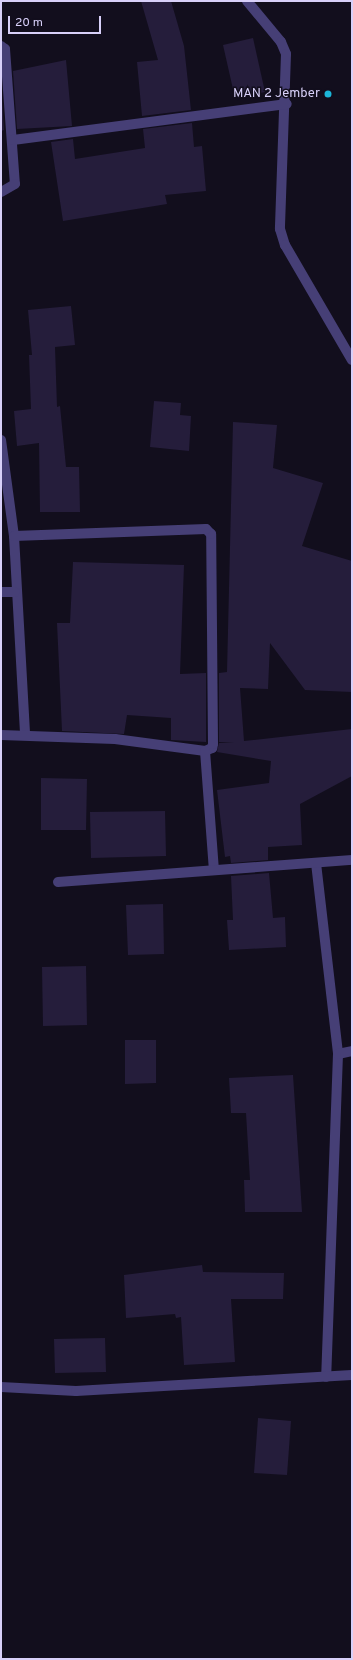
<!DOCTYPE html>
<html>
<head>
<meta charset="utf-8">
<style>
	body { margin:0 }
	#map { position:relative; width:353px; height:1660px; overflow:hidden; background:#120e1d; font-family:Overpass,sans-serif }
	div>[style] { position:absolute }
	[style*='--x'] { left:calc(var(--x)*1px); top:calc(var(--y)*1px); width:calc(var(--w)*1px); rotate:calc(var(--a)*1deg) }
	.building>* { inset:0; background:#251d3b }
	.minor>* { height:10px; margin:-5px; padding:0 5px; transform-origin:5px; border-radius:5px; background:#463f76 }
	.dots>* { width:11px; height:11px; translate:-50% -50%; box-sizing:border-box; border:2px solid #120e1d; border-radius:50% }
	span { translate:-50% -50%; white-space:nowrap; text-align:center; line-height:1.15; -webkit-text-stroke:3px #120e1d; paint-order:stroke }
	.poi-label { font-size:13px; color:#d8d0f9 }
	.right { translate:-100% -50%; text-align:right }
	.frame { position:absolute; inset:0; border:2px solid #d8d0f9; pointer-events:none }
	.scale { position:absolute; left:8px; top:16px; width:93px; height:18px; box-sizing:border-box; border:2px solid #d8d0f9; border-top:0; padding-left:5px; font-size:12px; line-height:14px; white-space:nowrap; color:#d8d0f9; -webkit-text-stroke:3px #120e1d; paint-order:stroke }
</style>
</head>
<body>
<div id="map">
	<div class="building">
		<div style="clip-path:polygon(141px 1px,171px 1px,184px 46px,191px 110px,142px 116px,137px 62px,158px 60px)"></div>
		<div style="clip-path:polygon(253px 38px,265px 92px,235px 98px,223px 45px)"></div>
		<div style="clip-path:polygon(66px 60px,72px 126px,17px 129px,13px 71px)"></div>
		<div style="clip-path:polygon(1px 83px,4px 130px,1px 131px)"></div>
		<div style="clip-path:polygon(192px 123px,194px 147px,202px 146px,206px 191px,165px 195px,167px 204px,63px 221px,51px 142px,73px 139px,75px 159px,145px 148px,143px 129px)"></div>
		<div style="clip-path:polygon(71px 306px,75px 345px,55px 347px,57px 407px,60px 406px,66px 467px,79px 467px,80px 512px,40px 512px,39px 443px,17px 446px,14px 411px,31px 409px,29px 355px,32px 355px,28px 310px)"></div>
		<div style="clip-path:polygon(154px 401px,181px 403px,180px 415px,191px 416px,189px 451px,150px 447px)"></div>
		<div style="clip-path:polygon(233px 422px,277px 425px,273px 468px,323px 483px,302px 546px,352px 561px,352px 692px,305px 690px,270px 643px,268px 689px,240px 688px,244px 741px,352px 729px,352px 776px,300px 804px,302px 845px,268px 847px,268px 860px,231px 863px,230px 856px,225px 857px,217px 790px,269px 783px,271px 761px,217px 752px,219px 743px,234px 742px,219px 742px,219px 673px,227px 672px)"></div>
		<div style="clip-path:polygon(73px 562px,184px 565px,180px 674px,206px 673px,206px 742px,171px 740px,171px 718px,127px 715px,124px 734px,62px 731px,57px 623px,70px 623px)"></div>
		<div style="clip-path:polygon(41px 778px,87px 779px,86px 830px,41px 830px)"></div>
		<div style="clip-path:polygon(165px 811px,166px 856px,91px 858px,90px 812px)"></div>
		<div style="clip-path:polygon(269px 873px,273px 918px,285px 917px,286px 947px,229px 950px,227px 920px,233px 920px,231px 876px)"></div>
		<div style="clip-path:polygon(163px 904px,164px 954px,128px 955px,126px 905px)"></div>
		<div style="clip-path:polygon(86px 966px,87px 1025px,43px 1026px,42px 967px)"></div>
		<div style="clip-path:polygon(125px 1040px,156px 1040px,156px 1083px,125px 1084px)"></div>
		<div style="clip-path:polygon(293px 1075px,302px 1212px,245px 1212px,244px 1180px,250px 1180px,246px 1113px,231px 1113px,229px 1078px)"></div>
		<div style="clip-path:polygon(202px 1265px,203px 1272px,284px 1273px,283px 1299px,231px 1299px,235px 1362px,184px 1365px,181px 1317px,176px 1318px,175px 1314px,126px 1318px,124px 1275px)"></div>
		<div style="clip-path:polygon(105px 1338px,106px 1372px,55px 1373px,54px 1339px)"></div>
		<div style="clip-path:polygon(258px 1418px,291px 1421px,287px 1475px,254px 1473px)"></div>
	</div>
	<div class="minor">
		<div style="--x:247;--y:1;--w:53;--a:50.3"></div>
		<div style="--x:281;--y:42;--w:13;--a:67"></div>
		<div style="--x:286;--y:54;--w:175;--a:92"></div>
		<div style="--x:280;--y:229;--w:17;--a:73"></div>
		<div style="--x:285;--y:245;--w:133;--a:59.8"></div>
		<div style="--x:1;--y:46;--w:5;--a:37"></div>
		<div style="--x:5;--y:49;--w:135;--a:85.8"></div>
		<div style="--x:15;--y:184;--w:16;--a:150"></div>
		<div style="--x:13;--y:140;--w:276;--a:-7.5"></div>
		<div style="--x:1;--y:440;--w:97;--a:82.3"></div>
		<div style="--x:14;--y:536;--w:198;--a:86.8"></div>
		<div style="--x:1;--y:592;--w:14;--a:0"></div>
		<div style="--x:1;--y:735;--w:114;--a:2"></div>
		<div style="--x:115;--y:739;--w:91;--a:7.6"></div>
		<div style="--x:205;--y:751;--w:8;--a:-23"></div>
		<div style="--x:212;--y:748;--w:4;--a:-76"></div>
		<div style="--x:213;--y:744;--w:210;--a:-90.5"></div>
		<div style="--x:211;--y:534;--w:7;--a:-135"></div>
		<div style="--x:206;--y:529;--w:192;--a:177.9"></div>
		<div style="--x:205;--y:751;--w:119;--a:85.7"></div>
		<div style="--x:316;--y:863;--w:192;--a:83.4"></div>
		<div style="--x:338;--y:1054;--w:323;--a:92.1"></div>
		<div style="--x:58;--y:882;--w:295;--a:-4.3"></div>
		<div style="--x:338;--y:1054;--w:14;--a:-12"></div>
		<div style="--x:1;--y:1387;--w:75;--a:3.1"></div>
		<div style="--x:76;--y:1391;--w:276;--a:-3.3"></div>
	</div>
	<div class="dots">
		<div style="left:328px;top:94px;background:#1cb6d9"></div>
	</div>
	<div class="poi-label">
		<span class="right" style="left:320px;top:94px">MAN 2 Jember</span>
	</div>
	<div class="frame"></div>
	<div class="scale">20 m</div>
</div>
</body>
</html>
